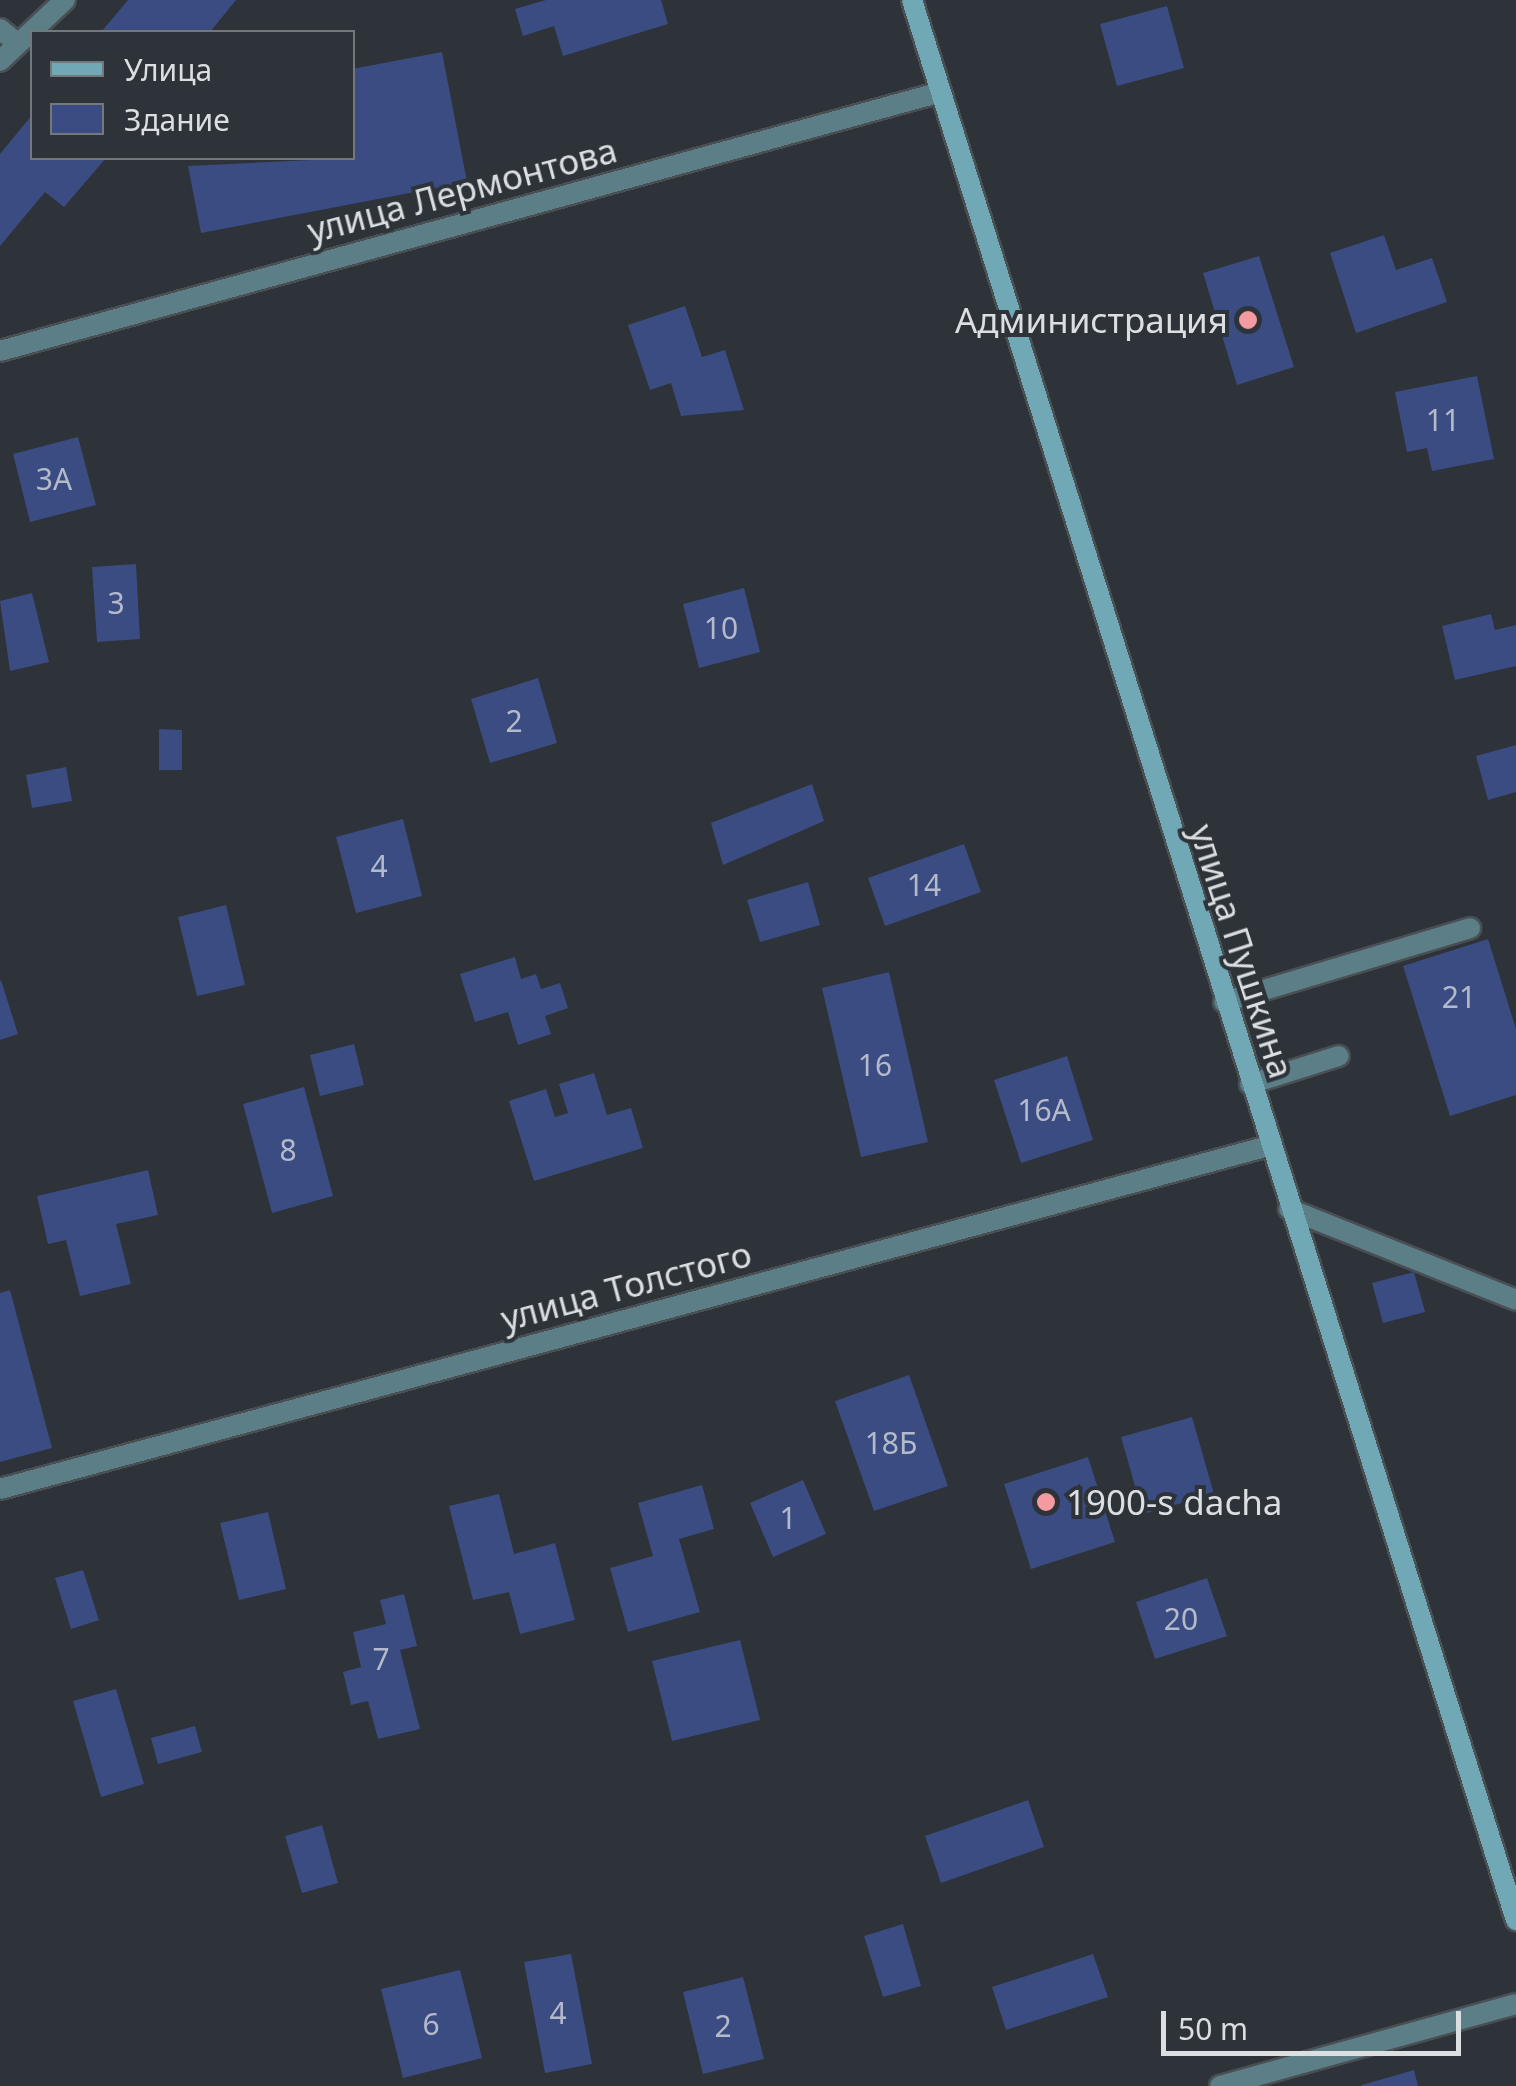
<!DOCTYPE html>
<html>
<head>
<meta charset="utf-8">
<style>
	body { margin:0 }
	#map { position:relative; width:1516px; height:2086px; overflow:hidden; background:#2d3338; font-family:"Noto Sans",sans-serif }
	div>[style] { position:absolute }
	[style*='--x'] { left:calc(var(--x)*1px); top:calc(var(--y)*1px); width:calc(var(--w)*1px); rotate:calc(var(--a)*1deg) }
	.building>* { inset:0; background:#3a4c81 }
	.roads { filter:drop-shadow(2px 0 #494f53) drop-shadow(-2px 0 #494f53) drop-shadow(0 2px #494f53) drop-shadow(0 -2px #494f53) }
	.service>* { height:20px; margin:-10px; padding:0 10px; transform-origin:10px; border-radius:10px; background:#5c7e87 }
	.minor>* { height:20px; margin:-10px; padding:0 10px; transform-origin:10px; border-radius:10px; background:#5c7e87 }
	.secondary>* { height:20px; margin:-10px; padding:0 10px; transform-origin:10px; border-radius:10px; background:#71a8b6 }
	.dots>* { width:28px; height:28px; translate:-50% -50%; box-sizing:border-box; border:5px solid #2d3338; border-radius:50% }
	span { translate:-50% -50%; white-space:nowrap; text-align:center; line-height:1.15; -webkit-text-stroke:8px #2d3338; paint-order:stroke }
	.number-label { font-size:30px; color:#b3baca }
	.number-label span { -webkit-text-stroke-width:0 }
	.street-label { font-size:35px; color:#dbdfe2 }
	.poi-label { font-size:35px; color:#dbdfe2 }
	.right { translate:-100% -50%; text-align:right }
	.left { translate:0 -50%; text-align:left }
	.legend { position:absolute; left:30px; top:30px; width:325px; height:130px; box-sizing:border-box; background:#2d3338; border:2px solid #73787c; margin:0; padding:12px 18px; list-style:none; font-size:30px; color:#dbdfe2 }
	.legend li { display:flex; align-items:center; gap:20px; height:50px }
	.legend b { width:50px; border:2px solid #73787c }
	.scale { position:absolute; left:1161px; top:2011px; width:300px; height:45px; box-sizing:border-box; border:5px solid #dbdfe2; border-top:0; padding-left:12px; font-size:30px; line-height:35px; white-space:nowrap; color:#dbdfe2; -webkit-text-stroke:8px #2d3338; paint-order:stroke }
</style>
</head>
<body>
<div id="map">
	<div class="building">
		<div style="clip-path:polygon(128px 0,236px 0,210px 32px,101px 32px)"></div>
		<div style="clip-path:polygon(546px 0,661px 0,668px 24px,563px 56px,554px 26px,523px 36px,515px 9px)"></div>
		<div style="clip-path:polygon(1167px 6px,1184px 68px,1117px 86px,1100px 24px)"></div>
		<div style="clip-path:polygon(442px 52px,467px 182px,201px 233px,188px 166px,352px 158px,352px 69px)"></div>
		<div style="clip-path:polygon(32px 115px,32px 158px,106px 158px,64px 207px,45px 192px,0 246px,0 154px)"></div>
		<div style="clip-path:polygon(1384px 235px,1396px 270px,1432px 258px,1447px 302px,1356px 333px,1330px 253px)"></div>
		<div style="clip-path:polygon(1259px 256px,1294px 367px,1237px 385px,1203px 273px)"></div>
		<div style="clip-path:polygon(685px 306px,702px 357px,725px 350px,744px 410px,681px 416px,671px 383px,650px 390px,628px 325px)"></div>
		<div style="clip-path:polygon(1477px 376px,1494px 459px,1432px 471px,1427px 448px,1407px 452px,1395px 392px)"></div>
		<div style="clip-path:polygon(78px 437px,96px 505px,30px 522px,13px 454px)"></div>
		<div style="clip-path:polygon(136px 564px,140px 639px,97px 642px,92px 567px)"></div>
		<div style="clip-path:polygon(744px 588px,760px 652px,699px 668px,683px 604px)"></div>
		<div style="clip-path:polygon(32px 593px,49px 662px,10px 671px,0 601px)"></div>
		<div style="clip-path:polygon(1491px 614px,1495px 630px,1516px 625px,1516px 666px,1455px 680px,1442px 626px)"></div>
		<div style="clip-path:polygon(538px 678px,557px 743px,490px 763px,471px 699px)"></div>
		<div style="clip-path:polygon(159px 729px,182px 730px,182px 770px,159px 770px)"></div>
		<div style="clip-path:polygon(1516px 745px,1516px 792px,1488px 800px,1476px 756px)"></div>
		<div style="clip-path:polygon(66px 767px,72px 801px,32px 808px,26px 775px)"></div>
		<div style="clip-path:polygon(812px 784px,824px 821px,723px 865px,711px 823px)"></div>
		<div style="clip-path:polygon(403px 819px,422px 896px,356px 913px,336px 837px)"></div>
		<div style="clip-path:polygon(964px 844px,981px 892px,885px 926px,868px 878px)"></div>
		<div style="clip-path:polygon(808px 882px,820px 925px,760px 942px,747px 900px)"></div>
		<div style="clip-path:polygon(226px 905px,245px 985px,197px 996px,178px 917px)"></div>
		<div style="clip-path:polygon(1488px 939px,1516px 1029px,1516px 1095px,1450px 1116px,1403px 966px)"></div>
		<div style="clip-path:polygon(515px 957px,521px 979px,536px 974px,541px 989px,560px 983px,568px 1008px,545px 1016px,551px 1034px,518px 1045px,508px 1012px,475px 1022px,460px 974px)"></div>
		<div style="clip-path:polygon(889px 972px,928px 1142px,861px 1157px,822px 988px)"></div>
		<div style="clip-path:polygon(1px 980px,18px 1034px,0 1040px,0 981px)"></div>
		<div style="clip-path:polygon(354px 1044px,364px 1085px,320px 1096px,310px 1055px)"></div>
		<div style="clip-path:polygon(1067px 1056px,1093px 1140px,1021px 1163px,994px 1080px)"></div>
		<div style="clip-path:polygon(594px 1073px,607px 1115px,631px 1108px,643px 1148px,534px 1181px,509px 1101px,546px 1089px,555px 1117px,568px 1113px,559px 1084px)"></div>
		<div style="clip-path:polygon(304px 1087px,333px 1196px,272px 1213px,243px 1104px)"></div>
		<div style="clip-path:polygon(148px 1170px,158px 1215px,116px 1224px,131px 1284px,80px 1296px,66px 1240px,48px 1244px,37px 1196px)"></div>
		<div style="clip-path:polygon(1414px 1272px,1425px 1312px,1383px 1323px,1372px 1283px)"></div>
		<div style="clip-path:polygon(10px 1290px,52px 1448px,0 1462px,0 1293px)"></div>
		<div style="clip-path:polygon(909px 1375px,948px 1486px,874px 1511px,835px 1401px)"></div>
		<div style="clip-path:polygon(1192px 1417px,1214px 1494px,1143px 1514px,1121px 1437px)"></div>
		<div style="clip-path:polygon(1088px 1457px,1115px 1542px,1031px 1569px,1004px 1484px)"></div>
		<div style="clip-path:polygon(803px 1480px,826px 1534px,773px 1557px,750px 1503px)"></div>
		<div style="clip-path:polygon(702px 1485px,714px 1529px,679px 1539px,700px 1612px,628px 1632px,610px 1568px,653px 1556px,638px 1503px)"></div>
		<div style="clip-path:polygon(499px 1494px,514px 1554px,555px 1543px,575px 1620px,520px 1634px,509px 1592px,473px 1600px,449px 1506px)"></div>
		<div style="clip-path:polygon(268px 1512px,286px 1589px,239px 1600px,220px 1523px)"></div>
		<div style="clip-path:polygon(83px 1570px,99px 1620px,71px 1629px,55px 1578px)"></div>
		<div style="clip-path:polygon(1207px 1578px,1227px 1636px,1155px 1659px,1136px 1602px)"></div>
		<div style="clip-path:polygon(404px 1594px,417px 1646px,400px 1650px,420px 1729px,378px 1739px,368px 1701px,351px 1705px,343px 1672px,361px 1667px,353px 1632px,386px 1624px,380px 1600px)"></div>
		<div style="clip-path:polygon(740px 1640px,760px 1720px,672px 1741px,652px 1661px)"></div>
		<div style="clip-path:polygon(116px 1689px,144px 1784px,101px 1797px,73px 1701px)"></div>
		<div style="clip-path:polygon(195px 1726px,202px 1752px,158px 1764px,151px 1738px)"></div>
		<div style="clip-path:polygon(1028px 1800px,1044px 1847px,941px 1883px,925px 1836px)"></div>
		<div style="clip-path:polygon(322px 1825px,338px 1883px,302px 1893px,285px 1836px)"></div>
		<div style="clip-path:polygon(903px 1924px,921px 1986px,883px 1997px,864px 1936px)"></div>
		<div style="clip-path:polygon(571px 1954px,592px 2064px,545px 2073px,524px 1962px)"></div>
		<div style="clip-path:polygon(1093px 1954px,1108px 1997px,1006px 2030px,992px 1987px)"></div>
		<div style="clip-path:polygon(460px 1970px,482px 2058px,403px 2078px,381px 1989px)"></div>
		<div style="clip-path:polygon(743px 1977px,764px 2059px,703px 2074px,683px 1992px)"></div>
		<div style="clip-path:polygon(1414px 2070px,1418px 2086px,1362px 2086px,1362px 2085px)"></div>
	</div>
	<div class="roads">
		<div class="service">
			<div style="--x:0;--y:61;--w:89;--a:-43.2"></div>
			<div style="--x:1224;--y:1002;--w:257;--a:-16.7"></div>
			<div style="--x:1250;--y:1084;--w:93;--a:-17.5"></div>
		</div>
		<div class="minor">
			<div style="--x:0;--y:29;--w:23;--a:40"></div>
			<div style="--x:0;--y:351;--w:976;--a:-15.39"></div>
			<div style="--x:1289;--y:1209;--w:245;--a:21.8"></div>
			<div style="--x:0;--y:1489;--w:1315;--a:-15.13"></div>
			<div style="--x:1220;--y:2086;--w:307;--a:-15.5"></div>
		</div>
		<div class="secondary">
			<div style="--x:912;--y:0;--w:2013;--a:72.54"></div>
		</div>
	</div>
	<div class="dots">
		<div style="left:1248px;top:320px;background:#f49aa1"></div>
		<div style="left:1046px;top:1502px;background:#f49aa1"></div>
	</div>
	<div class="number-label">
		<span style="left:1443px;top:420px">11</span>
		<span style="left:54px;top:479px">3А</span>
		<span style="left:116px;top:603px">3</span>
		<span style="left:721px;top:628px">10</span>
		<span style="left:514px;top:721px">2</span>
		<span style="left:379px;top:866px">4</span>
		<span style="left:924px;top:885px">14</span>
		<span style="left:1459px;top:997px">21</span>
		<span style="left:875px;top:1065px">16</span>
		<span style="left:1044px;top:1110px">16А</span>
		<span style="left:288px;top:1150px">8</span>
		<span style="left:891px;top:1443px">18Б</span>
		<span style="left:788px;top:1518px">1</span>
		<span style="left:1181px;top:1619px">20</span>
		<span style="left:381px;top:1659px">7</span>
		<span style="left:558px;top:2013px">4</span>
		<span style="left:431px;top:2024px">6</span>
		<span style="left:723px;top:2026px">2</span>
	</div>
	<div class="street-label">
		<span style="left:462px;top:190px;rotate:-15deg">улица Лермонтова</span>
		<span style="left:1242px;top:951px;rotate:72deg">улица Пушкина</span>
		<span style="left:626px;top:1286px;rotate:-15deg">улица Толстого</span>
	</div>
	<div class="poi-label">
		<span class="right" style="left:1228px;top:320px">Администрация</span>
		<span class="left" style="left:1066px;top:1502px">1900-s dacha</span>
	</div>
	<ul class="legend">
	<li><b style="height:12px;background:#71a8b6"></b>Улица</li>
	<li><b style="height:28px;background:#3a4c81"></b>Здание</li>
	</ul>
	<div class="scale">50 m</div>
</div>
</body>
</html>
